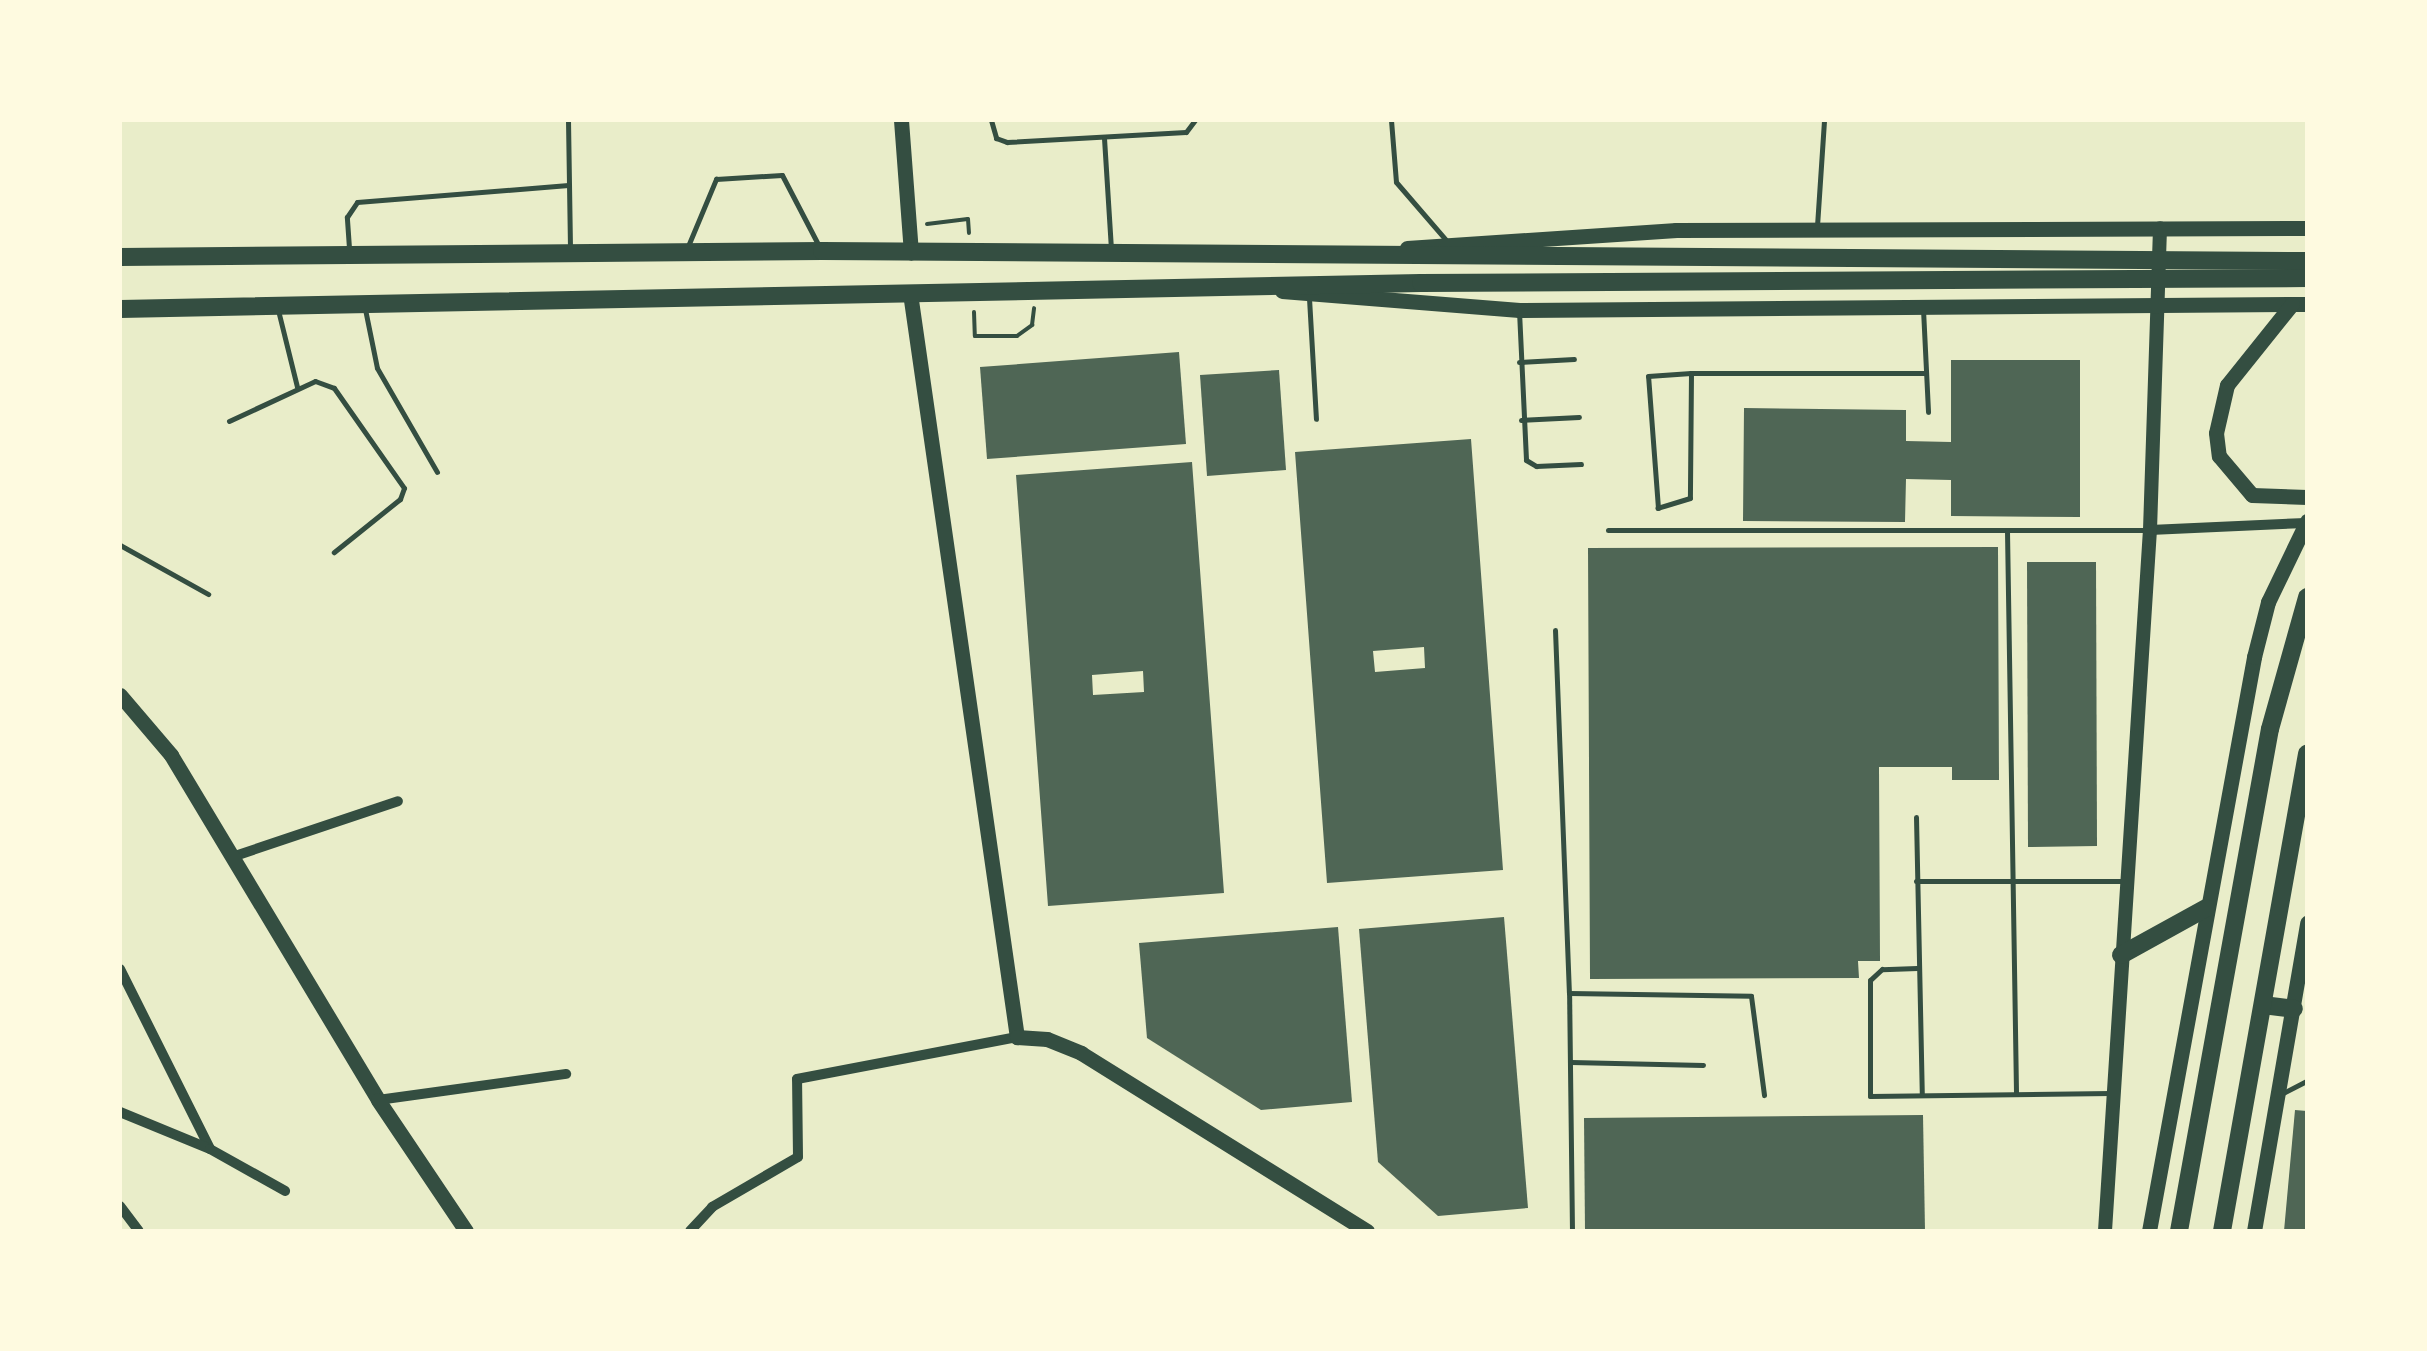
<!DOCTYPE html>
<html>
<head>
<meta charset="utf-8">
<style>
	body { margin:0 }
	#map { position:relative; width:2427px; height:1351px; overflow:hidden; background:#e9edc9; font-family:Commissioner,sans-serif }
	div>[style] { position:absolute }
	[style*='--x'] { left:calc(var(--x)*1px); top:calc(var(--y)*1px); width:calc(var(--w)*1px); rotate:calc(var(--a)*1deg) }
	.building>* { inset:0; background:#4f6655 }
	.path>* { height:4px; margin:-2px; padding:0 2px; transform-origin:2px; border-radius:2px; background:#344e41 }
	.service>* { height:5px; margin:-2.5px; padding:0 2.5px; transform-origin:2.5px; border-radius:2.5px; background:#344e41 }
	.minor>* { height:10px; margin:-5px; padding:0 5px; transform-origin:5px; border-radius:5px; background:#344e41 }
	.tertiary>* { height:14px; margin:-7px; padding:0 7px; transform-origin:7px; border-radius:7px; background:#344e41 }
	.secondary>* { height:15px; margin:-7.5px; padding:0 7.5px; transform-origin:7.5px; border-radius:7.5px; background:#344e41 }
	.primary>* { height:18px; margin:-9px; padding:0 9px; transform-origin:9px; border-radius:9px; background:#344e41 }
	span { translate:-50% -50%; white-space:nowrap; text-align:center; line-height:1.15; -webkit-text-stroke:10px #fefae0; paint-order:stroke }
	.frame { position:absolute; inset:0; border:122px solid #fefae0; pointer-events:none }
</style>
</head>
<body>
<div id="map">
	<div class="building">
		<div style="clip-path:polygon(1179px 352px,1186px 444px,987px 459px,980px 367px)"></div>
		<div style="clip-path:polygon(1951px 360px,2080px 360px,2080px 517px,1951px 516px,1951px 480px,1906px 479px,1905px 522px,1743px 521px,1744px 408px,1906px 410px,1906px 441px,1951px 442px)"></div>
		<div style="clip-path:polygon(1279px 370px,1286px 470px,1207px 476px,1200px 375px)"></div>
		<div style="clip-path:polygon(evenodd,1471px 439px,1503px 870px,1327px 883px,1295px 452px,1471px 439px,1424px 647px,1425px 668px,1375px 672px,1373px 651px,1424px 647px)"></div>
		<div style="clip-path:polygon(evenodd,1192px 462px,1224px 893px,1048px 906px,1016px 475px,1192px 462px,1143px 671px,1144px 692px,1093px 695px,1092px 675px,1143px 671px)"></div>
		<div style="clip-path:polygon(1998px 547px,1999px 780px,1952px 780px,1952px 767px,1879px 767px,1880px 961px,1858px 961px,1859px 978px,1590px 979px,1588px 548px)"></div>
		<div style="clip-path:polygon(2027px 562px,2096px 562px,2097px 846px,2028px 847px)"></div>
		<div style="clip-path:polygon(1504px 917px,1528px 1208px,1438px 1216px,1378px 1162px,1359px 929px)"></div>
		<div style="clip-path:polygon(1338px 927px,1352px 1102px,1261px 1110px,1147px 1038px,1139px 943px)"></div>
		<div style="clip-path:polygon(2295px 1110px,2307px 1111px,2307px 1231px,2284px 1231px)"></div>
		<div style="clip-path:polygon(1923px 1115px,1925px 1231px,1585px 1231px,1584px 1118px)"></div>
	</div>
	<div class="path">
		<div style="--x:927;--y:224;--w:41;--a:-7"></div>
		<div style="--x:968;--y:219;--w:14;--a:86"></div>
		<div style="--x:974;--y:312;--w:24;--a:88"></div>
		<div style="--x:975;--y:336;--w:42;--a:0"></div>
		<div style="--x:1017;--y:336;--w:19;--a:-36"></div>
		<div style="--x:1032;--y:325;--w:17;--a:-83"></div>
	</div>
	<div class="service">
		<div style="--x:568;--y:120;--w:127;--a:89.1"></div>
		<div style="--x:991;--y:120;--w:19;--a:74"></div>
		<div style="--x:996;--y:138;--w:12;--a:20"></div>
		<div style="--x:1007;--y:142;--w:179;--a:-3.2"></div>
		<div style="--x:1186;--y:132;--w:15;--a:-53"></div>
		<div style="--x:1391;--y:120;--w:62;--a:85.4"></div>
		<div style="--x:1396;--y:182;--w:78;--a:49.2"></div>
		<div style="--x:1104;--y:138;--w:111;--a:86.4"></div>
		<div style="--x:1817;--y:226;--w:106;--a:-86.2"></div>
		<div style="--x:688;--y:246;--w:73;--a:-67.3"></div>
		<div style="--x:716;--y:179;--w:66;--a:-3.5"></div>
		<div style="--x:782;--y:175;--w:82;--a:62.5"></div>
		<div style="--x:349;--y:248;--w:31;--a:-94"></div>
		<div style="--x:347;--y:217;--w:18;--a:-56"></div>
		<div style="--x:357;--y:202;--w:212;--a:-4.6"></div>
		<div style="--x:1309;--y:298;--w:121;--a:86.7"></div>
		<div style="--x:365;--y:309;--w:60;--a:78.5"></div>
		<div style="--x:377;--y:368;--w:120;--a:60"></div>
		<div style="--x:1923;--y:309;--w:103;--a:87.2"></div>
		<div style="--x:278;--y:310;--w:79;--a:76.1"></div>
		<div style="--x:1519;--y:311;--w:149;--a:87.3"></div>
		<div style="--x:1526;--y:460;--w:12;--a:31"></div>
		<div style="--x:1536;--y:466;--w:45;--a:-2.5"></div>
		<div style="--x:1519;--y:362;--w:55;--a:-3.1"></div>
		<div style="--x:1691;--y:373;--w:125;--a:90.5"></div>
		<div style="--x:1690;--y:498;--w:34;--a:163"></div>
		<div style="--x:1658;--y:508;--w:132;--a:-94.3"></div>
		<div style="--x:1648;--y:376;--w:43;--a:-4"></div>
		<div style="--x:1691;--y:373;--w:235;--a:0"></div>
		<div style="--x:1521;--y:420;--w:58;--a:-3"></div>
		<div style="--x:229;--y:421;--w:95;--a:-24.9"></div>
		<div style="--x:315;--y:381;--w:20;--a:20"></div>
		<div style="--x:334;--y:388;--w:122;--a:55"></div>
		<div style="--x:404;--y:488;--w:12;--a:110"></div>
		<div style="--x:400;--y:499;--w:85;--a:141.2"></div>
		<div style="--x:1608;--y:530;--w:542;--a:0"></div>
		<div style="--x:2007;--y:531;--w:562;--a:89.08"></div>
		<div style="--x:120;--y:545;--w:101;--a:29.1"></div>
		<div style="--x:1555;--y:630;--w:363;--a:87.8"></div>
		<div style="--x:1916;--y:817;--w:277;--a:88.8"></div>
		<div style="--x:1916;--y:881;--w:208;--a:0"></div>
		<div style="--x:1917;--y:968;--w:35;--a:178"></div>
		<div style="--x:1882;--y:969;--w:16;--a:137"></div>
		<div style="--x:1870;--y:980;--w:116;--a:90"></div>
		<div style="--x:1870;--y:1096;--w:241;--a:-0.7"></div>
		<div style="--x:1571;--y:1062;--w:132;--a:1.3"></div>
		<div style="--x:2281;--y:1094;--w:29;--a:-27"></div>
		<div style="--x:1572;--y:1231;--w:238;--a:-90.7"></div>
		<div style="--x:1569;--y:993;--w:182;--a:0.9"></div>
		<div style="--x:1751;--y:996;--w:100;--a:82.5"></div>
	</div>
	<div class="minor">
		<div style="--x:2150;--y:530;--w:156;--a:-2.6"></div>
		<div style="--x:232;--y:857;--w:175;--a:-18.6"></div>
		<div style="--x:120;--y:969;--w:201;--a:63.4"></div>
		<div style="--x:378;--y:1100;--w:190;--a:-7.9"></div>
		<div style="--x:120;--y:1112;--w:97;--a:22.3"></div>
		<div style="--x:210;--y:1149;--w:86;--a:29.2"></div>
		<div style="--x:120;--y:1206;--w:31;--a:53"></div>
		<div style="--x:690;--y:1231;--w:33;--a:-47"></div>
		<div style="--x:712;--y:1207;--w:99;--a:-30.2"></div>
		<div style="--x:798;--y:1157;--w:78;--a:-90.7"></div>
		<div style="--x:797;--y:1079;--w:224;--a:-10.8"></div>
	</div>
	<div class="tertiary">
		<div style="--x:2105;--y:1231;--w:702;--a:-86.33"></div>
		<div style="--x:2150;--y:530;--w:302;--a:-88.1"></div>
	</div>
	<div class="secondary">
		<div style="--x:901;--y:120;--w:133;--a:85.7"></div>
		<div style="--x:1407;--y:248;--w:270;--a:-3.8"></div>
		<div style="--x:1676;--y:230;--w:631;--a:-0.18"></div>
		<div style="--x:1282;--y:291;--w:238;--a:4.6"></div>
		<div style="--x:1519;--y:310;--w:788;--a:-0.44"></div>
		<div style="--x:910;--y:293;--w:752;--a:81.82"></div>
		<div style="--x:1017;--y:1037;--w:30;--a:4"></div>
		<div style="--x:1047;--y:1039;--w:37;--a:22"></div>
		<div style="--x:1081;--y:1053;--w:337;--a:31.9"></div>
		<div style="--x:2292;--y:304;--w:104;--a:128.7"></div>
		<div style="--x:2227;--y:385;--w:49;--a:102.9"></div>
		<div style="--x:2216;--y:433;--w:23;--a:83"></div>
		<div style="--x:2219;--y:456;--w:51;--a:49.8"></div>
		<div style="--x:2252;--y:495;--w:55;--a:2.1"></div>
		<div style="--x:120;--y:695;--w:79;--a:49.6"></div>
		<div style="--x:171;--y:755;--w:402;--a:59"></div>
		<div style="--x:378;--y:1100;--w:158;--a:56.1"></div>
		<div style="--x:2149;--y:1231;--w:584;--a:-79.63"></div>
		<div style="--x:2254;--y:657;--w:57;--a:-75.7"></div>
		<div style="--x:2268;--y:602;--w:90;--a:-64.3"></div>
		<div style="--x:2254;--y:1231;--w:313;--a:-80.2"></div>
	</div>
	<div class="primary">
		<div style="--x:120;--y:257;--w:702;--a:-0.49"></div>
		<div style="--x:822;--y:251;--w:1485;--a:0.39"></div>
		<div style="--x:120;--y:309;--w:1301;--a:-1.14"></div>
		<div style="--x:1421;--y:283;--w:886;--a:-0.32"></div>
		<div style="--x:2121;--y:955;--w:97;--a:-28.9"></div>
		<div style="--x:2263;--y:1005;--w:31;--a:7"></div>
		<div style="--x:2179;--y:1231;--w:510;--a:-79.73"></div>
		<div style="--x:2270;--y:729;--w:137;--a:-74.3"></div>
		<div style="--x:2222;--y:1231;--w:485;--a:-79.9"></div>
	</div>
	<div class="frame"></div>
</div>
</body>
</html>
